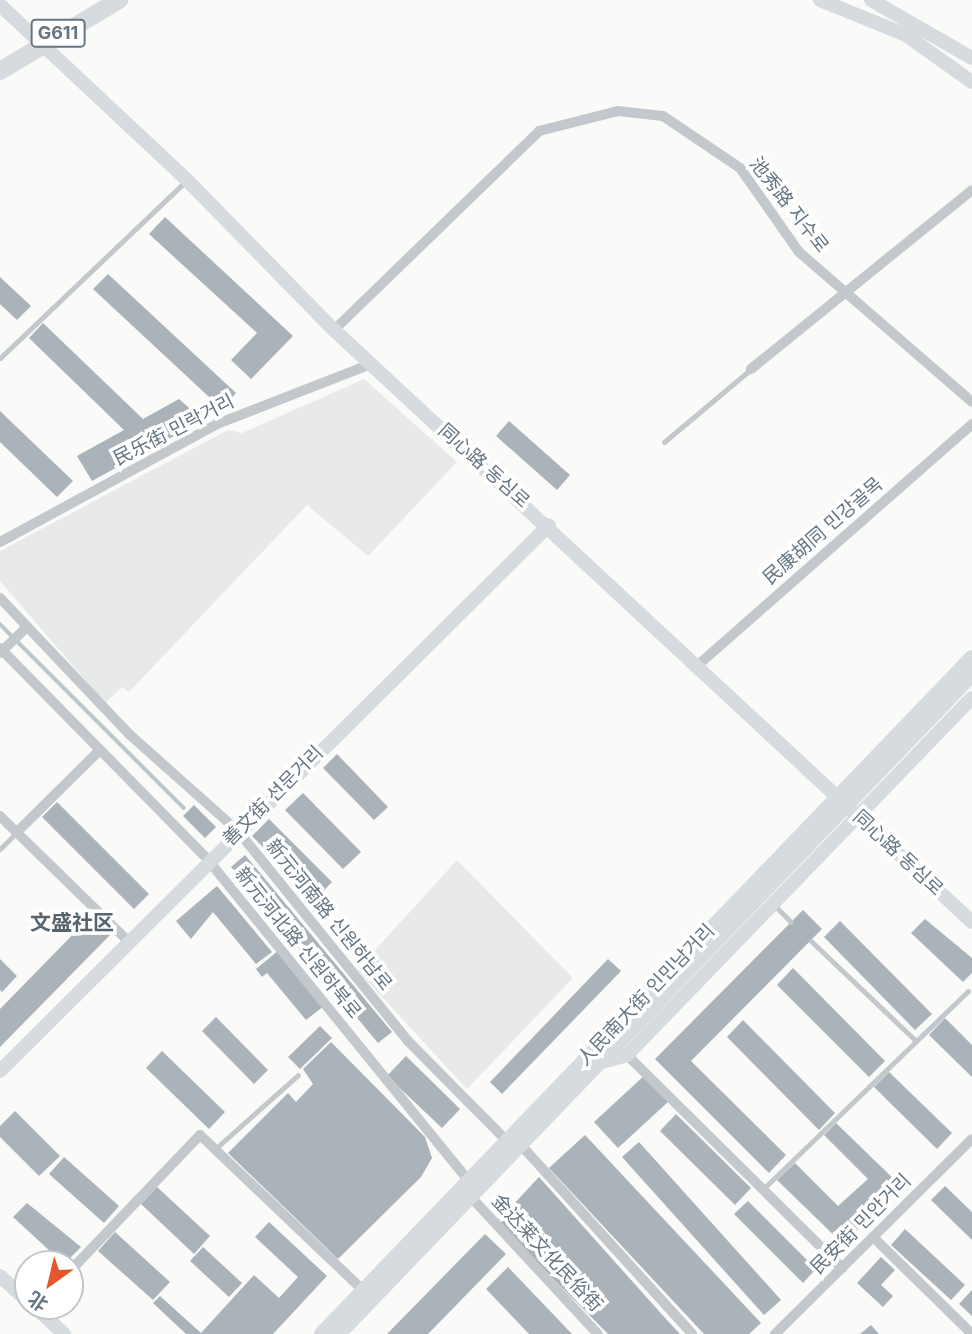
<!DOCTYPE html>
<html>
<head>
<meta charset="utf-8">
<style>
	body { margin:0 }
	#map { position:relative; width:972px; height:1334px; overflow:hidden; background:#fafaf8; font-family:Inter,"Noto Sans SC","Noto Sans KR",sans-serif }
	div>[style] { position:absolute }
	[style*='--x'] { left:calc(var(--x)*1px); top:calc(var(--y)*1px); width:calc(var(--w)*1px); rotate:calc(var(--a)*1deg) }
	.built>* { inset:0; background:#e8e9e9 }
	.stream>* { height:3.5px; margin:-1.75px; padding:0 1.75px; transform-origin:1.75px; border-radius:1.75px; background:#bbc7cb }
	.building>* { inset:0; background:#aab3b9 }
	.lane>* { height:5px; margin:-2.5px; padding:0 2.5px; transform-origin:2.5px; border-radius:2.5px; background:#c3c8cc }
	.street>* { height:10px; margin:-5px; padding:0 5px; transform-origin:5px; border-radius:5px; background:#c3c8cc }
	.secondary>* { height:14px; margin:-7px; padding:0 7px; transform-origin:7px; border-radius:7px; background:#d6dbdf }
	.primary>* { height:16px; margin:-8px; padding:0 8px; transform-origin:8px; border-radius:8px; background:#d6dbdf }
	.highway>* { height:18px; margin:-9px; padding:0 9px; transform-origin:9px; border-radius:9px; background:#d6dbdf }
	span { translate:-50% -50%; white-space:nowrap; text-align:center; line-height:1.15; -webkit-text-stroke:7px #fff; paint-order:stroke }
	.shield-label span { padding:2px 5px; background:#fff; border:2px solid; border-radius:5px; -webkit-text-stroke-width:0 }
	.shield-label { font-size:18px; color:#657683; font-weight:700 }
	.street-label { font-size:19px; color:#657683 }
	.neighbourhood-label { font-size:21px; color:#57646e; font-weight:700 }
	.north { position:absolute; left:14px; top:1250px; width:70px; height:70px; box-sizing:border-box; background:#fff; border:2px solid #c1c8cd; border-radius:50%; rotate:214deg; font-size:19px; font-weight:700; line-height:28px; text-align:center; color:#657683 }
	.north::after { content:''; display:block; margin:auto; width:24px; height:32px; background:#e4572e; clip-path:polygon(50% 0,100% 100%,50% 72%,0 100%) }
</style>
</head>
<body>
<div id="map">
	<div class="built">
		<div style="clip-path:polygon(364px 379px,457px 462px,368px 556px,307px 505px,129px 692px,122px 687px,105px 703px,0 581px,0 551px,228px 430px,242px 433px)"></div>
		<div style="clip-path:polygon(457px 860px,573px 978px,467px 1089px,357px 970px)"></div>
	</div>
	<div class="stream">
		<div style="--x:0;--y:624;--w:260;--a:45"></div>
	</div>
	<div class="building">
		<div style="clip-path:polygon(165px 217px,293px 336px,251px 379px,231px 360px,257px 333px,149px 234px)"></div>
		<div style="clip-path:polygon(108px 274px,236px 393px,222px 409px,93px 289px)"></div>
		<div style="clip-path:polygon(0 277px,31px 306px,17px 320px,0 304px)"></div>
		<div style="clip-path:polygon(43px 323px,143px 419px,179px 399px,203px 420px,92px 481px,77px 456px,124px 430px,29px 338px)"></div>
		<div style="clip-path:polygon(0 411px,73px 481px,57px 497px,0 442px)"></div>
		<div style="clip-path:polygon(509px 421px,570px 475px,557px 490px,496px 436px)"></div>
		<div style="clip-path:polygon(337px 754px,388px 807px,374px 820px,323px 768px)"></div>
		<div style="clip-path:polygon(303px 793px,361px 852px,343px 869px,285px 810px)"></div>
		<div style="clip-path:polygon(57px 802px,149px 894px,134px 909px,42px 817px)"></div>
		<div style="clip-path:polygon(194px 805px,216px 827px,205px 838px,183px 816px)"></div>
		<div style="clip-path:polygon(269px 819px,332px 882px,315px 900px,252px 836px)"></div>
		<div style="clip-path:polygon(245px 855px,392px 1032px,378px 1043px,231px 867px)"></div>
		<div style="clip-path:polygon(217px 886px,272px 952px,256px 964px,213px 912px,191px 939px,176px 921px)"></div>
		<div style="clip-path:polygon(803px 910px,822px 929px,691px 1061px,786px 1155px,769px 1173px,655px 1059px)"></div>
		<div style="clip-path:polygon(92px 915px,111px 934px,0 1047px,0 1009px)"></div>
		<div style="clip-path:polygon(925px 919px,972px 958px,972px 973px,963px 982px,911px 933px)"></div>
		<div style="clip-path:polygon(840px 921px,932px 1014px,915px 1030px,824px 937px)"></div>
		<div style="clip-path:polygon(279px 950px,324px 1006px,306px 1020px,267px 973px,262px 977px,256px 969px)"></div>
		<div style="clip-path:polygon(0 959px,17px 976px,2px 992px,0 990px)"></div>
		<div style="clip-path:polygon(608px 959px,621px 971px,502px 1094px,490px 1082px)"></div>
		<div style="clip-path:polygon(793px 968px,885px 1061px,869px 1077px,777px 985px)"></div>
		<div style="clip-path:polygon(216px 1017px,268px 1070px,254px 1084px,202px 1031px)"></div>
		<div style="clip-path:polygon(945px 1018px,972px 1045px,972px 1077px,929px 1035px)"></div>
		<div style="clip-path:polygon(743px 1020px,835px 1113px,819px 1130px,727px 1037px)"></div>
		<div style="clip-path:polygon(320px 1026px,332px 1038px,300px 1069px,288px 1057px)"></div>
		<div style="clip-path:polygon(331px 1042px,425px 1137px,432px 1158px,421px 1177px,338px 1259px,228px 1153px,288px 1093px,296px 1102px,313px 1084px,303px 1069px)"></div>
		<div style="clip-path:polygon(162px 1051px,225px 1112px,209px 1129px,146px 1068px)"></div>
		<div style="clip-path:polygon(406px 1056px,460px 1109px,442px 1128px,387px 1076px)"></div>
		<div style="clip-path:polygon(889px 1072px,952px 1133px,937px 1149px,874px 1087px)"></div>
		<div style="clip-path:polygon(645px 1075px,669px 1101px,618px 1148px,594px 1122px)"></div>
		<div style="clip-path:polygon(15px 1111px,60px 1156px,39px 1176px,0 1137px,0 1126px)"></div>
		<div style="clip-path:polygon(676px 1114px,751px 1188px,735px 1205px,660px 1131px)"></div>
		<div style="clip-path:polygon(836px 1123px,902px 1187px,843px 1244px,777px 1180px,795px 1163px,838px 1206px,868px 1179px,824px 1135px)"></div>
		<div style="clip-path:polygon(585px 1135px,761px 1323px,749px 1334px,704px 1334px,549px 1168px)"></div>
		<div style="clip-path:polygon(639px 1142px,781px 1300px,764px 1315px,622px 1157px)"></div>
		<div style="clip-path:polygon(64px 1157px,119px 1206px,104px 1223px,49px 1174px)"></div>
		<div style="clip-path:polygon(539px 1177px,666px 1319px,680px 1334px,608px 1334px,497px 1222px)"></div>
		<div style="clip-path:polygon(945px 1186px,972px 1212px,972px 1240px,931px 1200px)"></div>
		<div style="clip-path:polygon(157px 1187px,210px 1236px,194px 1254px,141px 1204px)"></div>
		<div style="clip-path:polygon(748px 1201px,816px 1269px,803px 1283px,734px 1214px)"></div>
		<div style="clip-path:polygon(27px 1203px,81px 1247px,64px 1264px,13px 1217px)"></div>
		<div style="clip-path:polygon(269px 1222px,327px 1276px,273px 1334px,186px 1334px,153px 1303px,160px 1296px,201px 1333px,254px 1275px,279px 1298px,298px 1277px,255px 1237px)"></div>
		<div style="clip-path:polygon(905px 1229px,965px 1285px,951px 1300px,891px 1245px)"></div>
		<div style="clip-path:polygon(115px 1232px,170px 1282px,153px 1300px,98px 1251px)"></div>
		<div style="clip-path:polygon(485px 1234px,506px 1254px,428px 1334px,387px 1334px)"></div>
		<div style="clip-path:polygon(203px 1247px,242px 1283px,229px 1297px,190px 1261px)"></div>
		<div style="clip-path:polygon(881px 1257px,895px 1270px,881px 1285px,893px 1296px,883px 1307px,857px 1283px)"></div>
		<div style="clip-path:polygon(508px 1267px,572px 1334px,529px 1334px,486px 1289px)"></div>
		<div style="clip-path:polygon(972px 1290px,972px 1316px,959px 1304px)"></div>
		<div style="clip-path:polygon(871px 1325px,879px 1334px,860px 1334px)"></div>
	</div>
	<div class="lane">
		<div style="--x:0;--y:358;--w:255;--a:-43.6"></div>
		<div style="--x:664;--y:442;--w:114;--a:-40"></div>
		<div style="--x:0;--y:849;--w:24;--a:-45"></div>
		<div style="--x:774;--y:905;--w:24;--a:45"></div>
		<div style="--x:811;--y:941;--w:145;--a:43.6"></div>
		<div style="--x:215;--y:1149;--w:111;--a:-41.7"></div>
		<div style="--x:763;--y:1189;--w:285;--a:-44"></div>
	</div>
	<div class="street">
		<div style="--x:334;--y:330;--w:286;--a:-44.1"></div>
		<div style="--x:539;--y:131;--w:81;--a:-14.2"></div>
		<div style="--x:618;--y:111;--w:45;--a:6.3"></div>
		<div style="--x:663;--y:116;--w:93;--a:34"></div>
		<div style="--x:740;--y:168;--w:103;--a:54.9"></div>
		<div style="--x:799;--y:252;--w:229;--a:40.9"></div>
		<div style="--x:751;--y:369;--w:284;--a:-39"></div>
		<div style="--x:0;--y:542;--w:247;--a:-28.5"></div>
		<div style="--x:217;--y:424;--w:165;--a:-21.3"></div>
		<div style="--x:0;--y:598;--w:187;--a:46.5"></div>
		<div style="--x:129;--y:734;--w:146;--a:41.7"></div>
		<div style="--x:238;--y:831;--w:270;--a:51"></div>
		<div style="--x:408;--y:1041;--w:141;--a:45.3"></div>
		<div style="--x:0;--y:648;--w:297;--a:45.5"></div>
		<div style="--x:208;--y:860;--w:414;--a:50.9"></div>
		<div style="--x:0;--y:653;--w:35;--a:-44"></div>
		<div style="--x:698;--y:665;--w:365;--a:-41.3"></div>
		<div style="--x:0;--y:816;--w:179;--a:44.3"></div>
		<div style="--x:17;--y:832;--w:117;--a:-44.7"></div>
		<div style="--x:627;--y:1055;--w:303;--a:44.7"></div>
		<div style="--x:520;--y:1144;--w:256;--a:47.8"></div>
		<div style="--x:470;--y:1196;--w:188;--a:47.2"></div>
		<div style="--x:873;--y:1237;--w:139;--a:44.4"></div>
		<div style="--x:70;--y:1271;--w:188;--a:-46.3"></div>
		<div style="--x:200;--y:1135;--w:225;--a:43.6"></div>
		<div style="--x:775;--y:1334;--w:277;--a:-44.7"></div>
	</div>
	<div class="secondary">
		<div style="--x:820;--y:0;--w:93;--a:22.1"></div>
		<div style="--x:906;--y:35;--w:81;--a:35.5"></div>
		<div style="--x:871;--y:0;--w:116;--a:29.9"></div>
		<div style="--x:0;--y:5;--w:256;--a:43.1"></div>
		<div style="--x:187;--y:180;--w:210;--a:45.6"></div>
		<div style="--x:334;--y:330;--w:870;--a:42.86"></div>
		<div style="--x:598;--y:1063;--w:30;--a:-15"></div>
		<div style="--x:627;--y:1055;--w:496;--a:-46"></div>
		<div style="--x:0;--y:1071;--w:774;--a:-44.84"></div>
		<div style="--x:0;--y:1276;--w:38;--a:42"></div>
		<div style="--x:34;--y:1306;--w:41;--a:43"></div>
	</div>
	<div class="primary">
		<div style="--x:322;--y:1334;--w:938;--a:-46.12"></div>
		<div style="--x:338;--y:1334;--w:915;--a:-46.15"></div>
	</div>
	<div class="highway">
		<div style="--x:0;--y:71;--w:139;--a:-30.8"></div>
	</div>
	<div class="shield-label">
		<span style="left:58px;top:33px">G611</span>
	</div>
	<div class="street-label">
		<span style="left:789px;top:205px;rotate:52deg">池秀路 지수로</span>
		<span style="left:174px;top:430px;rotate:-27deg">民乐街 민락거리</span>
		<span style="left:484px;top:466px;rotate:42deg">同心路 동심로</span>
		<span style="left:823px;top:531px;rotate:-41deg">民康胡同 민강골목</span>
		<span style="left:273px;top:796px;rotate:-45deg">善文街 선문거리</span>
		<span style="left:898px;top:853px;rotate:43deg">同心路 동심로</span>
		<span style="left:329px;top:915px;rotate:51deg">新元河南路 신원하남로</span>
		<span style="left:298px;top:943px;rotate:51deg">新元河北路 신원하북로</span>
		<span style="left:646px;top:995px;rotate:-46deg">人民南大街 인민남거리</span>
		<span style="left:861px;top:1224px;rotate:-45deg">民安街 민안거리</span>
		<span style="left:547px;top:1253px;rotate:47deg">金达莱文化民俗街</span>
	</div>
	<div class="neighbourhood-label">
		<span style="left:72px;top:923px">文盛社区</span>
	</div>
	<div class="north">北</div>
</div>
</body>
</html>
